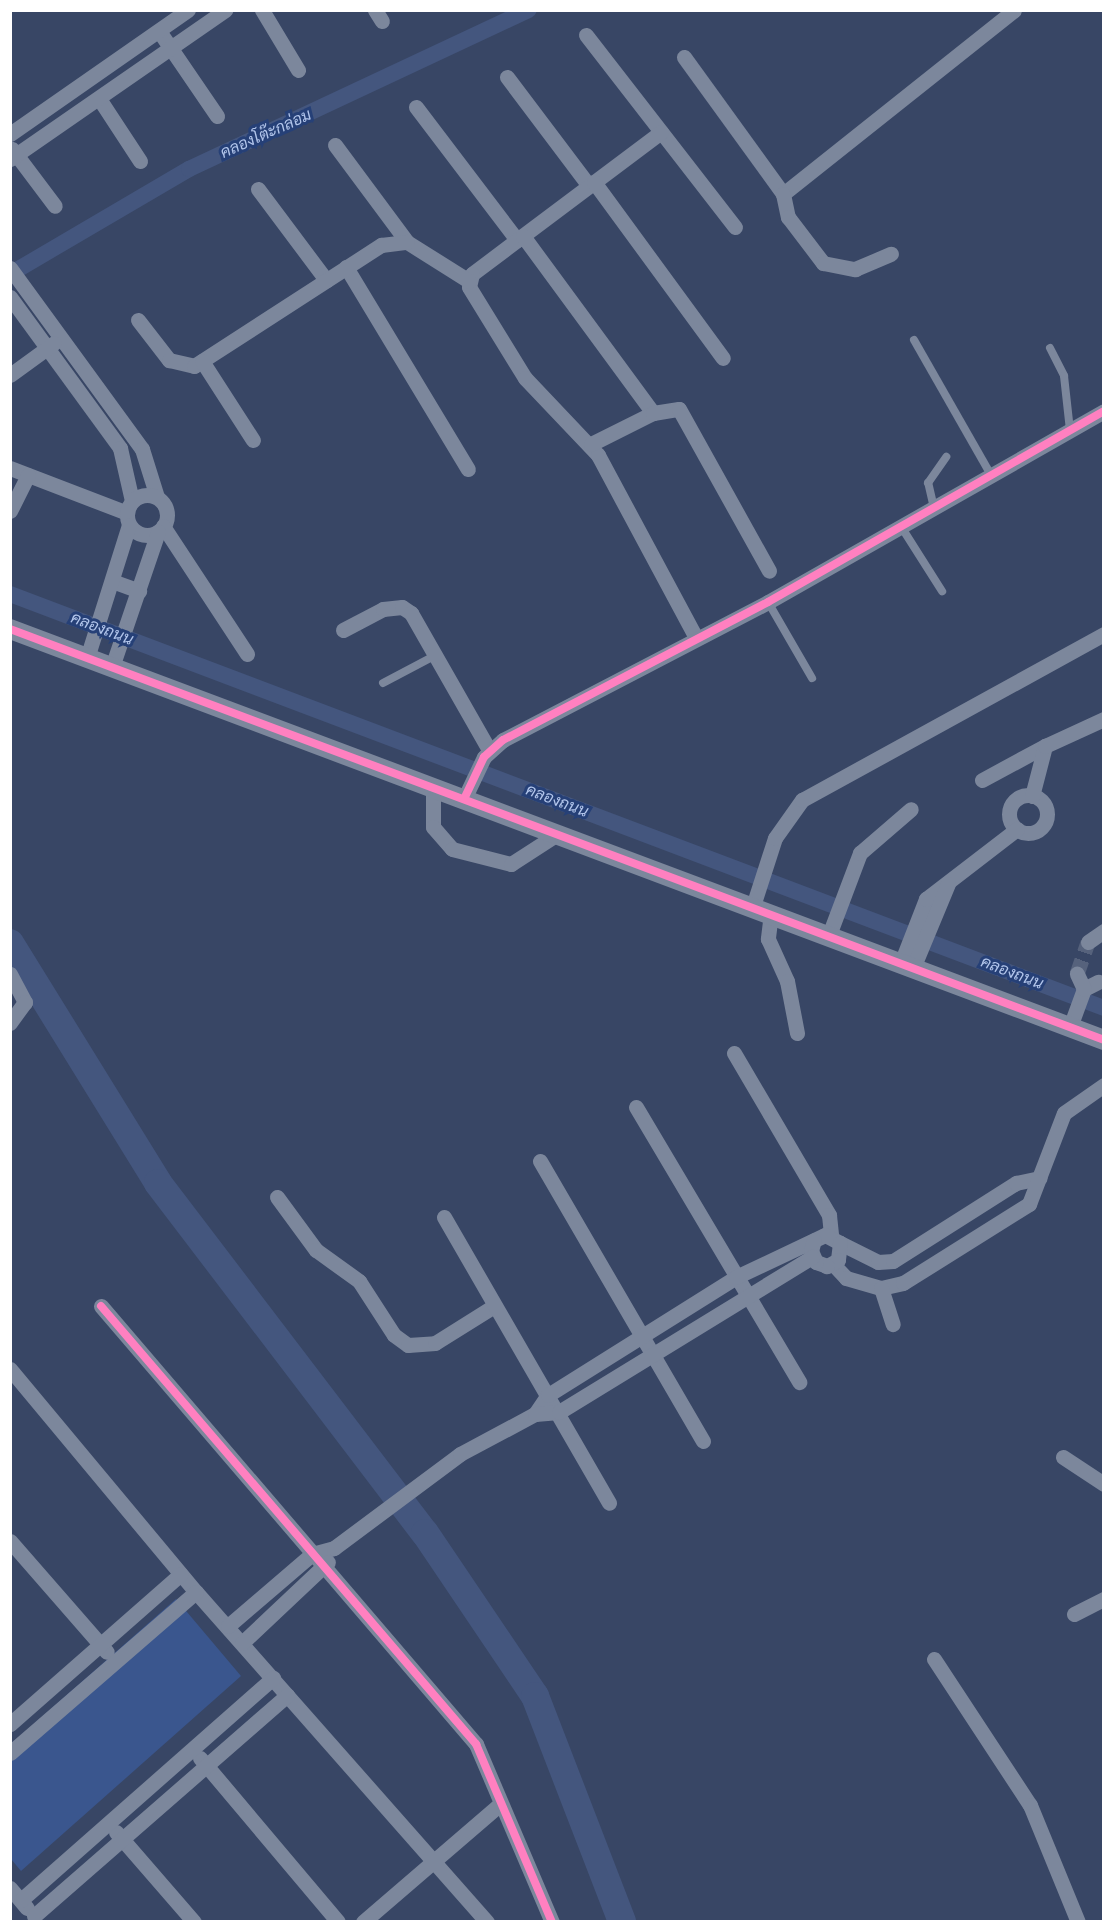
<!DOCTYPE html>
<html>
<head>
<meta charset="utf-8">
<style>
	body { margin:0 }
	#map { position:relative; width:1114px; height:1932px; overflow:hidden; background:#384665; font-family:Signika,Sarabun,sans-serif }
	div>[style] { position:absolute }
	[style*='--x'] { left:calc(var(--x)*1px); top:calc(var(--y)*1px); width:calc(var(--w)*1px); rotate:calc(var(--a)*1deg) }
	.green>* { inset:0; background:#3a568e }
	.canal>* { height:16px; margin:-8px; padding:0 8px; transform-origin:8px; border-radius:8px; background:#44567e }
	.river>* { height:28px; margin:-14px; padding:0 14px; transform-origin:14px; border-radius:14px; background:#44567e }
	.minor-tunnel>* { height:15px; margin-top:-7.5px; transform-origin:0; background:repeating-linear-gradient(90deg,#56627c 0 15px,transparent 0 23px) }
	.service>* { height:8px; margin:-4px; padding:0 4px; transform-origin:4px; border-radius:4px; background:#7c879c }
	.minor>* { height:15px; margin:-7.5px; padding:0 7.5px; transform-origin:7.5px; border-radius:7.5px; background:#7c879c }
	.minor>.ring { margin:-7.5px; padding:0; box-sizing:content-box; background:none; border:15px solid #7c879c; border-radius:50% }
	.tertiary>* { height:20px; margin:-10px; padding:0 10px; transform-origin:10px; border-radius:10px; background:#7c879c }
	.cycleway>* { height:8px; margin:-4px; padding:0 4px; transform-origin:4px; border-radius:4px; background:#ff80c0 }
	span { translate:-50% -50%; white-space:nowrap; text-align:center; line-height:1.15; -webkit-text-stroke:6px #264077; paint-order:stroke }
	.water-label { font-size:16px; color:#b2c5eb; font-style:italic }
	.frame { position:absolute; inset:0; border:12px solid #fff; pointer-events:none }
</style>
</head>
<body>
<div id="map">
	<div class="green">
		<div style="clip-path:polygon(176px 1599px,241px 1676px,21px 1871px,11px 1859px,10px 1745px)"></div>
	</div>
	<div class="canal">
		<div style="--x:10;--y:274;--w:208;--a:-30.4"></div>
		<div style="--x:189;--y:169;--w:375;--a:-25.1"></div>
		<div style="--x:10;--y:594;--w:1170;--a:20.73"></div>
	</div>
	<div class="river">
		<div style="--x:10;--y:943;--w:282;--a:58.3"></div>
		<div style="--x:158;--y:1183;--w:440;--a:52.7"></div>
		<div style="--x:425;--y:1533;--w:197;--a:56"></div>
		<div style="--x:535;--y:1696;--w:242;--a:68.9"></div>
	</div>
	<div class="minor-tunnel">
		<div style="--x:1077;--y:974;--w:34;--a:-71"></div>
	</div>
	<div class="service">
		<div style="--x:914;--y:340;--w:158;--a:60.3"></div>
		<div style="--x:1050;--y:348;--w:31;--a:63"></div>
		<div style="--x:1064;--y:376;--w:54;--a:83.7"></div>
		<div style="--x:934;--y:508;--w:26;--a:-103"></div>
		<div style="--x:928;--y:483;--w:32;--a:-55"></div>
		<div style="--x:902;--y:528;--w:75;--a:57.6"></div>
		<div style="--x:768;--y:602;--w:88;--a:59.9"></div>
		<div style="--x:383;--y:683;--w:60;--a:-27.8"></div>
	</div>
	<div class="minor">
		<div style="--x:262;--y:10;--w:70;--a:59"></div>
		<div style="--x:375;--y:10;--w:13;--a:58"></div>
		<div style="--x:159;--y:31;--w:103;--a:55.7"></div>
		<div style="--x:586;--y:35;--w:243;--a:52.2"></div>
		<div style="--x:684;--y:57;--w:169;--a:54.1"></div>
		<div style="--x:783;--y:194;--w:295;--a:-38.5"></div>
		<div style="--x:507;--y:77;--w:136;--a:53"></div>
		<div style="--x:100;--y:100;--w:73;--a:56.7"></div>
		<div style="--x:416;--y:107;--w:167;--a:52.8"></div>
		<div style="--x:661;--y:132;--w:236;--a:143.1"></div>
		<div style="--x:472;--y:274;--w:13;--a:103"></div>
		<div style="--x:469;--y:287;--w:107;--a:58.4"></div>
		<div style="--x:525;--y:378;--w:106;--a:46.5"></div>
		<div style="--x:598;--y:455;--w:208;--a:61.8"></div>
		<div style="--x:10;--y:134;--w:217;--a:-34.9"></div>
		<div style="--x:335;--y:145;--w:121;--a:53.4"></div>
		<div style="--x:407;--y:242;--w:73;--a:32.2"></div>
		<div style="--x:12;--y:149;--w:71;--a:53"></div>
		<div style="--x:10;--y:159;--w:262;--a:-34.7"></div>
		<div style="--x:594;--y:182;--w:218;--a:53.8"></div>
		<div style="--x:258;--y:189;--w:114;--a:53.2"></div>
		<div style="--x:783;--y:194;--w:24;--a:78"></div>
		<div style="--x:788;--y:217;--w:58;--a:52.7"></div>
		<div style="--x:823;--y:263;--w:33;--a:11"></div>
		<div style="--x:855;--y:269;--w:39;--a:-23"></div>
		<div style="--x:523;--y:236;--w:220;--a:53.7"></div>
		<div style="--x:346;--y:267;--w:236;--a:58.9"></div>
		<div style="--x:10;--y:268;--w:224;--a:53.9"></div>
		<div style="--x:142;--y:449;--w:50;--a:72.6"></div>
		<div style="--x:10;--y:297;--w:187;--a:53.9"></div>
		<div style="--x:120;--y:448;--w:54;--a:77.2"></div>
		<div style="--x:138;--y:320;--w:51;--a:52.2"></div>
		<div style="--x:169;--y:360;--w:26;--a:13"></div>
		<div style="--x:194;--y:366;--w:223;--a:-32.9"></div>
		<div style="--x:381;--y:245;--w:26;--a:-7"></div>
		<div style="--x:202;--y:361;--w:94;--a:57.2"></div>
		<div style="--x:10;--y:375;--w:54;--a:-36"></div>
		<div style="--x:591;--y:444;--w:69;--a:-26.6"></div>
		<div style="--x:653;--y:413;--w:26;--a:-9"></div>
		<div style="--x:679;--y:409;--w:185;--a:60.9"></div>
		<div style="--x:10;--y:468;--w:125;--a:21"></div>
		<div class="ring" style="left:127px;top:495px;width:25px;height:25px"></div>
		<div style="--x:10;--y:511;--w:40;--a:-63.4"></div>
		<div style="--x:163;--y:526;--w:153;--a:56.7"></div>
		<div style="--x:112;--y:581;--w:29;--a:20"></div>
		<div style="--x:343;--y:630;--w:45;--a:-27.7"></div>
		<div style="--x:383;--y:609;--w:19;--a:-6"></div>
		<div style="--x:402;--y:607;--w:11;--a:34"></div>
		<div style="--x:411;--y:613;--w:158;--a:60.3"></div>
		<div style="--x:87;--y:658;--w:139;--a:-72.5"></div>
		<div style="--x:112;--y:667;--w:143;--a:-71.2"></div>
		<div style="--x:982;--y:780;--w:72;--a:-28.4"></div>
		<div style="--x:433;--y:786;--w:41;--a:90"></div>
		<div style="--x:433;--y:827;--w:29;--a:49"></div>
		<div style="--x:452;--y:849;--w:61;--a:14.3"></div>
		<div style="--x:511;--y:864;--w:57;--a:-32.9"></div>
		<div class="ring" style="left:1009px;top:795px;width:23px;height:23px"></div>
		<div style="--x:1032;--y:796;--w:52;--a:-75.4"></div>
		<div style="--x:1045;--y:746;--w:65;--a:-24.6"></div>
		<div style="--x:465;--y:797;--w:44;--a:-64.6"></div>
		<div style="--x:484;--y:757;--w:25;--a:-42"></div>
		<div style="--x:503;--y:740;--w:299;--a:-27.5"></div>
		<div style="--x:768;--y:602;--w:386;--a:-29.6"></div>
		<div style="--x:753;--y:906;--w:71;--a:-72.1"></div>
		<div style="--x:775;--y:838;--w:47;--a:-54.6"></div>
		<div style="--x:802;--y:800;--w:345;--a:-28.8"></div>
		<div style="--x:771;--y:913;--w:26;--a:97"></div>
		<div style="--x:768;--y:939;--w:46;--a:65.7"></div>
		<div style="--x:787;--y:981;--w:53;--a:79.1"></div>
		<div style="--x:829;--y:935;--w:88;--a:-69.3"></div>
		<div style="--x:860;--y:853;--w:67;--a:-40.8"></div>
		<div style="--x:1088;--y:942;--w:19;--a:-35"></div>
		<div style="--x:901;--y:963;--w:69;--a:-68.7"></div>
		<div style="--x:926;--y:899;--w:115;--a:-37.6"></div>
		<div style="--x:913;--y:968;--w:91;--a:-67.4"></div>
		<div style="--x:10;--y:974;--w:32;--a:62"></div>
		<div style="--x:25;--y:1002;--w:26;--a:126"></div>
		<div style="--x:1084;--y:989;--w:16;--a:-27"></div>
		<div style="--x:1070;--y:1027;--w:40;--a:-69.8"></div>
		<div style="--x:1084;--y:989;--w:17;--a:-115"></div>
		<div style="--x:734;--y:1053;--w:188;--a:59.6"></div>
		<div style="--x:829;--y:1215;--w:20;--a:84"></div>
		<div style="--x:636;--y:1107;--w:320;--a:59.3"></div>
		<div style="--x:540;--y:1161;--w:324;--a:59.8"></div>
		<div style="--x:277;--y:1197;--w:66;--a:53.7"></div>
		<div style="--x:316;--y:1250;--w:53;--a:35.8"></div>
		<div style="--x:359;--y:1281;--w:64;--a:57.1"></div>
		<div style="--x:394;--y:1335;--w:17;--a:36"></div>
		<div style="--x:408;--y:1345;--w:27;--a:-4"></div>
		<div style="--x:435;--y:1343;--w:70;--a:-32.1"></div>
		<div style="--x:444;--y:1217;--w:330;--a:60"></div>
		<div style="--x:840;--y:1243;--w:42;--a:26.6"></div>
		<div style="--x:878;--y:1262;--w:15;--a:-4"></div>
		<div style="--x:893;--y:1261;--w:146;--a:-32.4"></div>
		<div style="--x:1016;--y:1183;--w:24;--a:-12"></div>
		<div style="--x:833;--y:1264;--w:19;--a:47"></div>
		<div style="--x:846;--y:1278;--w:36;--a:16"></div>
		<div style="--x:881;--y:1288;--w:23;--a:-13"></div>
		<div style="--x:903;--y:1283;--w:149;--a:-32.1"></div>
		<div style="--x:1029;--y:1204;--w:97;--a:-69"></div>
		<div style="--x:1064;--y:1113;--w:49;--a:-35"></div>
		<div style="--x:881;--y:1288;--w:38;--a:72"></div>
		<div style="--x:101;--y:1306;--w:577;--a:49.43"></div>
		<div style="--x:476;--y:1744;--w:194;--a:66.9"></div>
		<div style="--x:10;--y:1369;--w:290;--a:50.2"></div>
		<div style="--x:196;--y:1592;--w:440;--a:48.6"></div>
		<div style="--x:535;--y:1414;--w:23;--a:-56"></div>
		<div style="--x:548;--y:1395;--w:222;--a:-32.1"></div>
		<div style="--x:736;--y:1277;--w:98;--a:-25.3"></div>
		<div style="--x:825;--y:1235;--w:17;--a:28"></div>
		<div style="--x:840;--y:1243;--w:17;--a:97"></div>
		<div style="--x:838;--y:1260;--w:13;--a:151"></div>
		<div style="--x:827;--y:1266;--w:12;--a:-160"></div>
		<div style="--x:816;--y:1262;--w:12;--a:-114"></div>
		<div style="--x:811;--y:1251;--w:11;--a:-75"></div>
		<div style="--x:1063;--y:1457;--w:49;--a:33.4"></div>
		<div style="--x:10;--y:1541;--w:147;--a:48.9"></div>
		<div style="--x:1074;--y:1614;--w:34;--a:-27"></div>
		<div style="--x:228;--y:1626;--w:111;--a:-40.6"></div>
		<div style="--x:312;--y:1554;--w:23;--a:-15"></div>
		<div style="--x:334;--y:1548;--w:157;--a:-36.7"></div>
		<div style="--x:460;--y:1454;--w:85;--a:-28.1"></div>
		<div style="--x:535;--y:1414;--w:24;--a:-5"></div>
		<div style="--x:559;--y:1412;--w:297;--a:-31.5"></div>
		<div style="--x:242;--y:1643;--w:118;--a:-43.3"></div>
		<div style="--x:934;--y:1659;--w:175;--a:56.7"></div>
		<div style="--x:1030;--y:1805;--w:126;--a:67.7"></div>
		<div style="--x:10;--y:1724;--w:227;--a:-41.3"></div>
		<div style="--x:10;--y:1753;--w:246;--a:-40.9"></div>
		<div style="--x:200;--y:1758;--w:214;--a:49.9"></div>
		<div style="--x:116;--y:1832;--w:119;--a:49.1"></div>
		<div style="--x:10;--y:1888;--w:26;--a:50"></div>
		<div style="--x:21;--y:1900;--w:336;--a:-41.4"></div>
		<div style="--x:34;--y:1916;--w:336;--a:-41.1"></div>
		<div style="--x:363;--y:1922;--w:179;--a:-40.7"></div>
	</div>
	<div class="tertiary">
		<div style="--x:10;--y:629;--w:1169;--a:20.59"></div>
	</div>
	<div class="cycleway">
		<div style="--x:10;--y:629;--w:1169;--a:20.59"></div>
		<div style="--x:465;--y:797;--w:44;--a:-64.6"></div>
		<div style="--x:484;--y:757;--w:25;--a:-42"></div>
		<div style="--x:503;--y:740;--w:299;--a:-27.5"></div>
		<div style="--x:768;--y:602;--w:386;--a:-29.6"></div>
		<div style="--x:101;--y:1306;--w:577;--a:49.43"></div>
		<div style="--x:476;--y:1744;--w:194;--a:66.9"></div>
	</div>
	<div class="water-label">
		<span style="left:266px;top:134px;rotate:-24deg">คลองโต๊ะกล่อม</span>
		<span style="left:102px;top:629px;rotate:21deg">คลองถนน</span>
		<span style="left:557px;top:801px;rotate:21deg">คลองถนน</span>
		<span style="left:1012px;top:973px;rotate:21deg">คลองถนน</span>
	</div>
	<div class="frame"></div>
</div>
</body>
</html>
